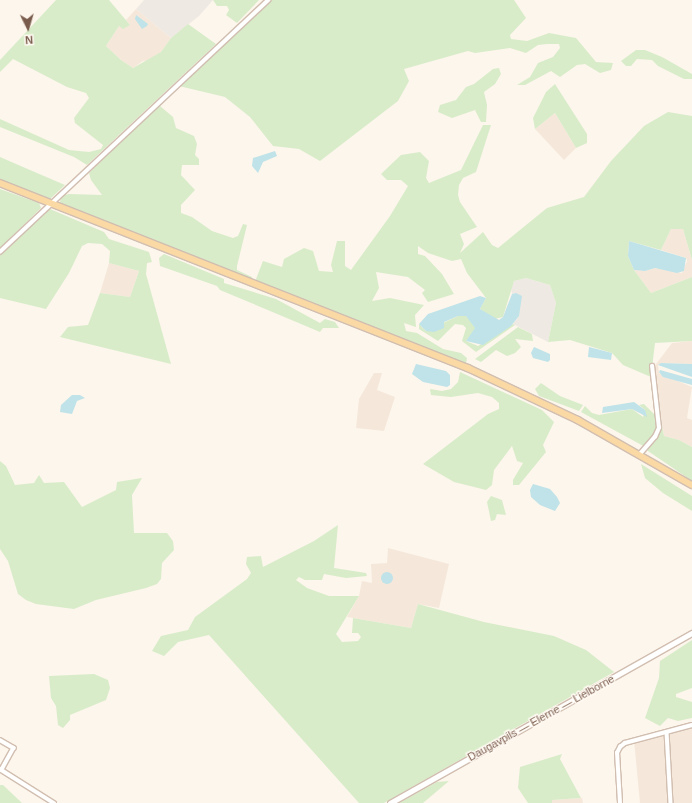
<!DOCTYPE html>
<html>
<head>
<meta charset="utf-8">
<style>
	body { margin:0 }
	#map { position:relative; width:692px; height:803px; overflow:hidden; background:#fdf6ec; font-family:Arial,sans-serif }
	div>[style] { position:absolute }
	[style*='--x'] { left:calc(var(--x)*1px); top:calc(var(--y)*1px); width:calc(var(--w)*1px); rotate:calc(var(--a)*1deg) }
	.residential>* { inset:0; background:#f5e8da }
	.industrial>* { inset:0; background:#efe9e4 }
	.green>* { inset:0; background:#d8ecc9 }
	.water>* { inset:0; background:#bfe3e8 }
	.round { border-radius:50% }
	.roads { filter:drop-shadow(1px 0 #d1beb0) drop-shadow(-1px 0 #d1beb0) drop-shadow(0 1px #d1beb0) drop-shadow(0 -1px #d1beb0) }
	.street>* { height:3.5px; margin:-1.75px; padding:0 1.75px; transform-origin:1.75px; border-radius:1.75px; background:#fff }
	.secondary>* { height:5px; margin:-2.5px; padding:0 2.5px; transform-origin:2.5px; border-radius:2.5px; background:#fff }
	.primary>* { height:5.5px; margin:-2.75px; padding:0 2.75px; transform-origin:2.75px; border-radius:2.75px; background:#fbd9a5 }
	span { translate:-50% -50%; white-space:nowrap; text-align:center; line-height:1.15; -webkit-text-stroke:3px #fffaf3; paint-order:stroke }
	.street-label { font-size:11px; color:#7a5c4d }
	.north { position:absolute; left:8px; top:8px; width:40px; height:40px; -webkit-text-stroke:3px #fffaf3; paint-order:stroke; rotate:175deg; font-size:11px; font-weight:700; line-height:16px; text-align:center; color:#7a5c4d }
	.north::after { content:''; display:block; margin:auto; width:14px; height:18px; background:#7a5c4d; clip-path:polygon(50% 0,100% 100%,50% 72%,0 100%) }
</style>
</head>
<body>
<div id="map">
	<div class="residential">
		<div style="clip-path:polygon(136px 9px,171px 38px,161px 52px,151px 60px,143px 61px,133px 68px,121px 60px,106px 46px,119px 26px,130px 25px,126px 20px)"></div>
		<div style="clip-path:polygon(555px 113px,576px 148px,564px 160px,535px 129px)"></div>
		<div style="clip-path:polygon(671px 229px,683px 229px,692px 260px,692px 277px,651px 293px,634px 270px,645px 271px,655px 268px,682px 273px,687px 261px,686px 258px,661px 250px)"></div>
		<div style="clip-path:polygon(109px 263px,139px 271px,130px 297px,100px 293px)"></div>
		<div style="clip-path:polygon(692px 341px,692px 364px,664px 363px,658px 365px,659px 373px,692px 387px,687px 418px,692px 420px,692px 447px,679px 440px,664px 436px,653px 368px,672px 343px)"></div>
		<div style="clip-path:polygon(374px 373px,382px 373px,377px 390px,395px 397px,384px 431px,356px 428px,359px 399px)"></div>
		<div style="clip-path:polygon(388px 548px,449px 564px,439px 608px,418px 604px,411px 628px,347px 617px,359px 596px,362px 581px,372px 583px,371px 564px,387px 563px)"></div>
		<div style="clip-path:polygon(692px 727px,692px 803px,640px 803px,634px 740px)"></div>
		<div style="clip-path:polygon(582px 798px,583px 803px,552px 803px,551px 800px)"></div>
	</div>
	<div class="industrial">
		<div style="clip-path:polygon(144px 0,213px 0,199px 16px,171px 38px,136px 9px)"></div>
		<div style="clip-path:polygon(526px 278px,550px 285px,556px 303px,548px 342px,513px 324px,519px 316px,516px 293px,512px 294px,511px 288px,514px 281px)"></div>
	</div>
	<div class="green">
		<div style="clip-path:polygon(56px 0,109px 0,130px 25px,123px 29px,119px 26px,106px 46px,121px 60px,133px 68px,161px 52px,171px 38px,188px 24px,216px 44px,87px 165px,74px 157px,0 127px,0 119px,69px 150px,89px 152px,101px 149px,103px 145px,75px 123px,74px 118px,89px 98px,86px 93px,67px 87px,13px 59px,0 72px,0 60px)"></div>
		<div style="clip-path:polygon(213px 0,259px 0,237px 23px,226px 15px,229px 10px,227px 6px,217px 6px)"></div>
		<div style="clip-path:polygon(272px 0,514px 0,526px 18px,510px 35px,511px 39px,527px 41px,549px 33px,576px 38px,596px 62px,613px 63px,611px 70px,600px 73px,585px 64px,577px 65px,560px 77px,551px 71px,525px 85px,517px 85px,530px 77px,538px 63px,553px 57px,560px 48px,559px 44px,547px 44px,538px 45px,526px 53px,510px 48px,475px 53px,468px 51px,404px 69px,409px 81px,398px 101px,320px 161px,299px 149px,273px 146px,250px 117px,225px 97px,179px 86px)"></div>
		<div style="clip-path:polygon(636px 50px,645px 50px,662px 57px,692px 74px,692px 79px,684px 79px,658px 66px,652px 60px,637px 59px,631px 66px,626px 66px,621px 61px)"></div>
		<div style="clip-path:polygon(499px 68px,501px 74px,495px 84px,484px 92px,487px 105px,486px 122px,481px 122px,475px 110px,452px 118px,438px 112px,440px 105px,456px 100px,466px 87px,474px 84px,493px 69px)"></div>
		<div style="clip-path:polygon(555px 84px,587px 134px,587px 143px,576px 148px,555px 113px,535px 129px,533px 118px,546px 92px)"></div>
		<div style="clip-path:polygon(160px 106px,173px 117px,176px 128px,194px 136px,197px 144px,195px 155px,199px 159px,199px 165px,182px 165px,181px 175px,195px 190px,181px 205px,181px 213px,192px 217px,212px 231px,233px 238px,238px 236px,243px 224px,247px 225px,237px 266px,237px 270px,252px 277px,251px 280px,63px 206px,60px 202px,61px 196px,69px 194px,102px 195px,91px 180px,89px 173px,156px 107px)"></div>
		<div style="clip-path:polygon(668px 112px,692px 116px,692px 260px,683px 229px,671px 229px,661px 250px,629px 241px,628px 256px,634px 270px,651px 293px,692px 277px,692px 341px,655px 343px,651px 377px,623px 365px,612px 353px,570px 340px,548px 342px,556px 303px,550px 285px,526px 278px,514px 281px,503px 317px,495px 319px,480px 309px,486px 298px,467px 273px,461px 259px,452px 261px,428px 253px,418px 246px,418px 254px,425px 256px,442px 274px,454px 294px,428px 302px,422px 293px,425px 290px,408px 277px,376px 272px,379px 288px,372px 301px,390px 298px,424px 305px,415px 315px,416px 327px,404px 323px,406px 331px,417px 333px,443px 349px,461px 353px,467px 358px,466px 364px,257px 283px,256px 279px,263px 261px,282px 267px,284px 259px,304px 248px,313px 251px,319px 271px,333px 272px,331px 265px,337px 241px,345px 241px,345px 266px,351px 270px,390px 216px,408px 186px,401px 180px,387px 180px,381px 174px,401px 155px,420px 152px,429px 161px,426px 178px,429px 183px,461px 170px,483px 125px,491px 125px,476px 172px,463px 178px,459px 185px,458px 195px,460px 202px,477px 227px,460px 234px,464px 244px,460px 253px,483px 232px,492px 245px,498px 248px,547px 208px,584px 197px,611px 161px,644px 126px)"></div>
		<div style="clip-path:polygon(0 157px,23px 167px,65px 185px,50px 199px,38px 195px,0 179px)"></div>
		<div style="clip-path:polygon(0 189px,39px 203px,41px 208px,0 248px)"></div>
		<div style="clip-path:polygon(50px 209px,104px 232px,109px 239px,149px 252px,152px 262px,147px 263px,146px 274px,171px 364px,60px 337px,68px 327px,88px 325px,100px 293px,130px 297px,139px 271px,109px 263px,110px 251px,102px 244px,88px 243px,82px 246px,69px 273px,46px 309px,0 298px,0 254px)"></div>
		<div style="clip-path:polygon(164px 254px,224px 279px,224px 283px,276px 299px,320px 323px,325px 319px,335px 322px,339px 328px,323px 328px,320px 332px,220px 290px,217px 286px,160px 266px,159px 258px)"></div>
		<div style="clip-path:polygon(458px 316px,466px 316px,473px 323px,476px 328px,466px 341px,478px 346px,513px 324px,515px 325px,476px 352px,462px 341px,466px 328px,463px 325px,455px 324px,438px 341px,419px 329px,419px 324px,426px 331px)"></div>
		<div style="clip-path:polygon(518px 327px,532px 334px,533px 341px,515px 339px,521px 347px,515px 353px,507px 356px,496px 350px,481px 362px,475px 359px)"></div>
		<div style="clip-path:polygon(460px 372px,542px 410px,554px 422px,543px 445px,546px 452px,519px 485px,513px 485px,513px 480px,523px 463px,517px 461px,512px 446px,494px 470px,492px 485px,486px 490px,454px 482px,423px 464px,488px 414px,499px 409px,499px 403px,492px 397px,478px 393px,451px 397px,431px 395px,430px 389px,442px 391px,451px 389px,458px 382px)"></div>
		<div style="clip-path:polygon(541px 383px,560px 396px,583px 405px,579px 411px,539px 396px,535px 389px)"></div>
		<div style="clip-path:polygon(644px 404px,661px 421px,664px 436px,679px 440px,692px 447px,692px 481px,648px 451px,647px 448px,581px 412px,585px 406px,592px 413px,599px 415px,632px 409px,643px 417px,645px 410px,639px 405px)"></div>
		<div style="clip-path:polygon(0 461px,6px 466px,15px 485px,34px 483px,39px 475px,44px 483px,64px 482px,82px 507px,116px 490px,117px 482px,142px 478px,132px 495px,134px 533px,167px 533px,173px 541px,174px 550px,162px 563px,161px 579px,157px 584px,146px 588px,96px 600px,74px 609px,36px 604px,26px 600px,18px 594px,8px 561px,0 549px)"></div>
		<div style="clip-path:polygon(641px 464px,692px 496px,692px 511px,663px 493px,645px 478px)"></div>
		<div style="clip-path:polygon(491px 496px,502px 500px,506px 515px,497px 514px,495px 520px,491px 521px,487px 502px)"></div>
		<div style="clip-path:polygon(338px 525px,334px 568px,366px 573px,367px 576px,346px 578px,324px 574px,322px 580px,305px 580px,299px 577px,296px 580px,307px 588px,329px 596px,359px 596px,336px 634px,342px 642px,358px 641px,361px 637px,358px 633px,352px 633px,353px 618px,411px 628px,418px 604px,484px 622px,554px 636px,586px 650px,614px 672px,384px 803px,359px 803px,209px 635px,178px 642px,164px 656px,152px 651px,161px 636px,188px 630px,195px 617px,247px 579px,251px 573px,246px 564px,247px 557px,261px 556px,263px 567px,314px 541px)"></div>
		<div style="clip-path:polygon(692px 640px,692px 688px,676px 694px,676px 697px,692px 702px,692px 718px,678px 721px,668px 718px,660px 726px,645px 718px,659px 678px,660px 661px)"></div>
		<div style="clip-path:polygon(94px 674px,108px 680px,110px 688px,106px 700px,70px 715px,70px 720px,63px 728px,58px 725px,56px 706px,51px 698px,49px 676px)"></div>
		<div style="clip-path:polygon(562px 754px,560px 759px,581px 798px,552px 800px,552px 803px,528px 803px,518px 788px,520px 767px)"></div>
		<div style="clip-path:polygon(449px 781px,423px 803px,399px 803px,437px 782px)"></div>
		<div style="clip-path:polygon(0 785px,3px 785px,22px 803px,0 803px)"></div>
	</div>
	<div class="water">
		<div style="clip-path:polygon(136px 15px,148px 24px,147px 26px,142px 29px,135px 19px)"></div>
		<div style="clip-path:polygon(275px 151px,277px 156px,263px 162px,258px 173px,252px 166px,253px 158px)"></div>
		<div style="clip-path:polygon(629px 241px,686px 258px,684px 271px,677px 273px,655px 268px,645px 271px,634px 270px,628px 256px)"></div>
		<div style="clip-path:polygon(516px 293px,522px 296px,519px 316px,511px 326px,483px 345px,466px 341px,475px 328px,466px 316px,458px 316px,444px 322px,444px 328px,434px 332px,426px 331px,419px 324px,428px 314px,480px 296px,486px 298px,480px 309px,499px 320px,503px 317px,512px 294px)"></div>
		<div style="clip-path:polygon(534px 347px,550px 354px,550px 360px,548px 362px,533px 358px,531px 353px)"></div>
		<div style="clip-path:polygon(589px 347px,612px 353px,611px 360px,588px 357px)"></div>
		<div style="clip-path:polygon(661px 363px,692px 364px,692px 377px,658px 365px)"></div>
		<div style="clip-path:polygon(416px 364px,446px 371px,450px 375px,450px 385px,447px 387px,423px 382px,412px 374px)"></div>
		<div style="clip-path:polygon(660px 370px,692px 379px,692px 385px,663px 377px,659px 372px)"></div>
		<div style="clip-path:polygon(72px 395px,80px 395px,85px 398px,77px 401px,72px 414px,60px 412px,61px 405px)"></div>
		<div style="clip-path:polygon(634px 402px,645px 410px,647px 417px,632px 409px,602px 413px,603px 407px)"></div>
		<div style="clip-path:polygon(533px 484px,550px 489px,557px 497px,560px 503px,555px 511px,540px 505px,531px 497px,530px 490px)"></div>
		<div class="round" style="left:381px;top:572px;width:12px;height:12px"></div>
	</div>
	<div class="roads">
		<div class="street">
			<div style="--x:0;--y:252;--w:368;--a:-43.2"></div>
			<div style="--x:640;--y:454;--w:23;--a:-49"></div>
			<div style="--x:655;--y:437;--w:10;--a:-66"></div>
			<div style="--x:659;--y:428;--w:62;--a:-96.4"></div>
			<div style="--x:667;--y:732;--w:71;--a:86.8"></div>
			<div style="--x:0;--y:740;--w:16;--a:30"></div>
			<div style="--x:14;--y:748;--w:25;--a:119"></div>
			<div style="--x:0;--y:769;--w:64;--a:32.2"></div>
			<div style="--x:620;--y:803;--w:50;--a:-93.4"></div>
			<div style="--x:617;--y:753;--w:7;--a:-63"></div>
			<div style="--x:620;--y:747;--w:6;--a:-39"></div>
			<div style="--x:625;--y:743;--w:69;--a:-15"></div>
		</div>
		<div class="secondary">
			<div style="--x:390;--y:803;--w:347;--a:-29.4"></div>
		</div>
		<div class="primary">
			<div style="--x:0;--y:183;--w:503;--a:21.57"></div>
			<div style="--x:468;--y:368;--w:122;--a:25.3"></div>
			<div style="--x:578;--y:420;--w:131;--a:29.7"></div>
		</div>
	</div>
	<div class="street-label">
		<span style="left:541px;top:718px;rotate:-29deg">Daugavpils — Elerne — Lielborne</span>
	</div>
	<div class="north">N</div>
</div>
</body>
</html>
